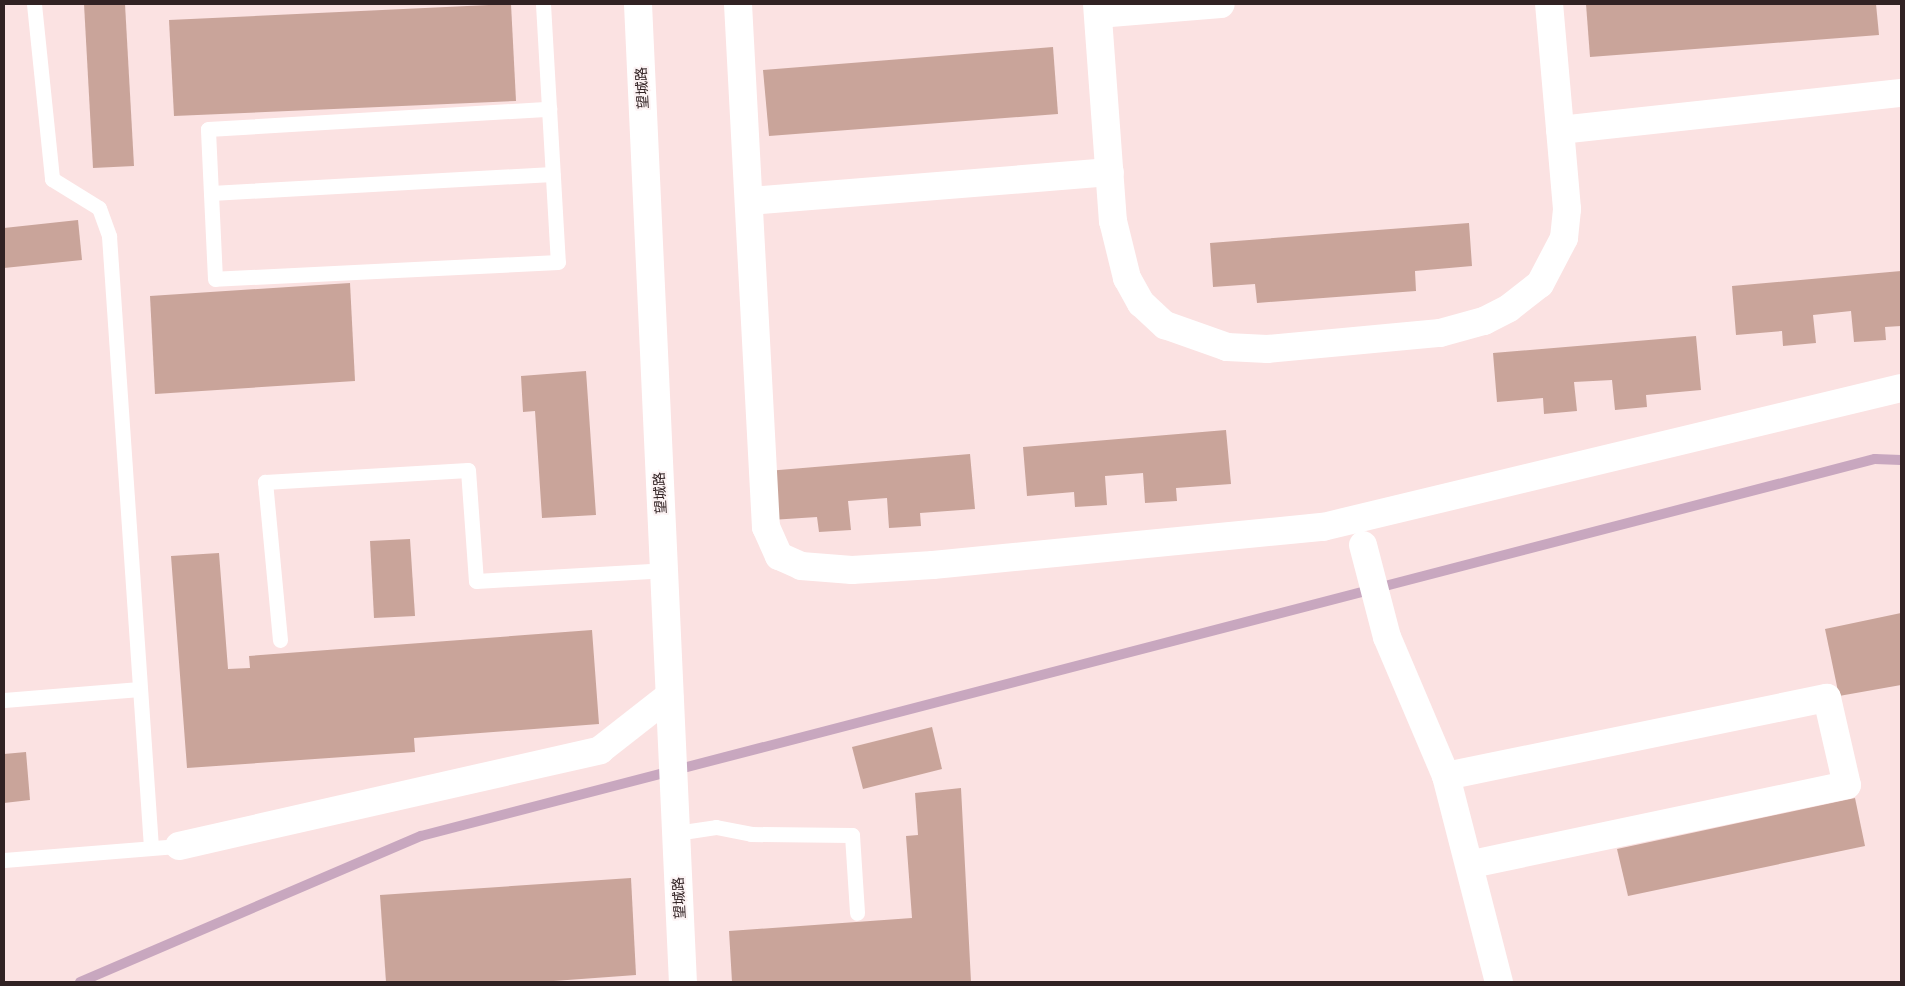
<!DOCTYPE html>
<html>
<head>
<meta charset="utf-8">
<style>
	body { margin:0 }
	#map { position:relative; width:1905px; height:986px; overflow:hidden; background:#fbe2e2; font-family:Poppins,"Noto Sans SC",sans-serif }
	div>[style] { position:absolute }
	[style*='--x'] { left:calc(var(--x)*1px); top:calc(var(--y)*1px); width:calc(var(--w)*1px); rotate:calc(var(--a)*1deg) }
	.stream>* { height:10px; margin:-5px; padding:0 5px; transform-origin:5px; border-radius:5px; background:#c8a7bf }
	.building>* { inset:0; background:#c9a49a }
	.service>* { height:15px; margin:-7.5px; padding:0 7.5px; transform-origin:7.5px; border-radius:7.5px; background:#fff }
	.minor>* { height:28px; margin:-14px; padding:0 14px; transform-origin:14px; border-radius:14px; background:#fff }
	.tertiary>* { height:28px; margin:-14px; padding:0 14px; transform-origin:14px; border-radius:14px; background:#fff }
	.secondary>* { height:28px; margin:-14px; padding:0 14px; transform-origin:14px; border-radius:14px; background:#fff }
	span { translate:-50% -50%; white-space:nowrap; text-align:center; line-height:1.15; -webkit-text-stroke:4px #fcf3f4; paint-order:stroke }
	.street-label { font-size:14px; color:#312223 }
	.frame { position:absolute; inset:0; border:5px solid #312223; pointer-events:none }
</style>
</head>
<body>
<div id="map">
	<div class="stream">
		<div style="--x:80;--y:982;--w:371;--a:-23.2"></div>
		<div style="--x:421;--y:836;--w:1502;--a:-14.54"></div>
		<div style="--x:1875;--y:459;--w:26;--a:2"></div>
	</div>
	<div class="building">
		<div style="clip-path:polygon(84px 4px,125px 4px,134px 166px,93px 168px)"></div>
		<div style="clip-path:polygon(511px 4px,516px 101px,174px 116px,169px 20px)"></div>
		<div style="clip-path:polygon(1586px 4px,1876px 4px,1879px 35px,1590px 57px)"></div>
		<div style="clip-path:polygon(1053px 47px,1058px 114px,769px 136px,763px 70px)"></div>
		<div style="clip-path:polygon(78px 220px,82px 260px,4px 268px,4px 228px)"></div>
		<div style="clip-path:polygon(1469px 223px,1472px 266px,1415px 271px,1416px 291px,1257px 303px,1255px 284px,1213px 287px,1210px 243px)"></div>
		<div style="clip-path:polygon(1901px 271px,1901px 326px,1885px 327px,1886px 340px,1854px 342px,1851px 311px,1813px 315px,1816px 343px,1783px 346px,1782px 331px,1736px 335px,1732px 286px)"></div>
		<div style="clip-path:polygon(350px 283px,355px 381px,155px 394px,150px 296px)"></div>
		<div style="clip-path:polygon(1696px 336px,1701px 390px,1646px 395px,1647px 407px,1615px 410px,1612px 380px,1574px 382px,1577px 411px,1544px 414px,1543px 398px,1497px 402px,1493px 353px)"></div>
		<div style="clip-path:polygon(586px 371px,596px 515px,542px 518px,535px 411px,523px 412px,521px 376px)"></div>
		<div style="clip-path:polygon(1226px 430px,1231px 484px,1176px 488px,1177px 501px,1145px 503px,1143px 473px,1105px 476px,1107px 505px,1075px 507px,1074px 492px,1027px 496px,1023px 447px)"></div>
		<div style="clip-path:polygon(970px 454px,975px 509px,920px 513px,921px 526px,889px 528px,887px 498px,848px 501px,851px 530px,819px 532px,817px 517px,771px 520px,767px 471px)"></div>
		<div style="clip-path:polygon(410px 539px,415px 616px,374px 618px,370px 541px)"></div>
		<div style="clip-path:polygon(219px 553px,228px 669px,250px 668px,249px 656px,592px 630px,599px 724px,414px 738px,415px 752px,187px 768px,171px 556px)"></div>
		<div style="clip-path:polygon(1901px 613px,1901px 685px,1839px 696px,1825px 629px)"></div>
		<div style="clip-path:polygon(932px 727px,942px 769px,863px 789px,852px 747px)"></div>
		<div style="clip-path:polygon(26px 752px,30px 800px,4px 803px,4px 754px)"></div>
		<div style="clip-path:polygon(961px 788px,971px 982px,732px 982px,729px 931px,912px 918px,906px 836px,918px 835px,915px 793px)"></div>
		<div style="clip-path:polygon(1855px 798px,1865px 846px,1628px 896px,1617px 849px)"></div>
		<div style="clip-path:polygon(631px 878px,636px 975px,540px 982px,386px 982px,380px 895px)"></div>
	</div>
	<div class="service">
		<div style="--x:34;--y:4;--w:176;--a:84.1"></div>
		<div style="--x:52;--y:179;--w:55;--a:31.7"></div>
		<div style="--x:99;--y:208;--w:30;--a:70"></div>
		<div style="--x:109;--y:236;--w:612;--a:86.07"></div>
		<div style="--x:543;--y:4;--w:258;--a:86.7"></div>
		<div style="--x:558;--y:262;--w:343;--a:177.2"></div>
		<div style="--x:215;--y:279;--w:150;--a:-92.7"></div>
		<div style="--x:208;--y:129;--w:342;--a:-3.4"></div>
		<div style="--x:211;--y:193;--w:342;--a:-3.2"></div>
		<div style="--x:280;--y:640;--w:159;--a:-95.4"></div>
		<div style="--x:265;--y:482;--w:203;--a:-3.4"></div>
		<div style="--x:468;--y:470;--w:111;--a:85.9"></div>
		<div style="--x:476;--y:581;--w:188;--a:-3.3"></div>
		<div style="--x:4;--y:700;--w:136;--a:-4.6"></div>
		<div style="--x:676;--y:833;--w:40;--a:-8.5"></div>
		<div style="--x:716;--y:827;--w:36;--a:11"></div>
		<div style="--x:751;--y:834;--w:101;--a:0.6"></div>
		<div style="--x:852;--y:835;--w:78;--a:86.3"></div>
		<div style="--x:4;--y:860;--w:176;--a:-4.6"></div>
	</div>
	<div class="minor">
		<div style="--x:738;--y:4;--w:524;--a:86.94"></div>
		<div style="--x:766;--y:527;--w:32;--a:66"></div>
		<div style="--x:779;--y:556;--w:24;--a:24"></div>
		<div style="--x:801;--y:566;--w:51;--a:4.5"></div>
		<div style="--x:852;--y:570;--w:81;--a:-3.5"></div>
		<div style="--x:933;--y:565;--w:392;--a:-5.6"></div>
		<div style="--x:1323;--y:527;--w:594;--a:-13.52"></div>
		<div style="--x:1097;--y:4;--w:218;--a:85.8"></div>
		<div style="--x:1113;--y:221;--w:59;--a:76.2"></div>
		<div style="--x:1127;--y:278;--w:29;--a:61"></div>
		<div style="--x:1141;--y:303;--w:33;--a:43"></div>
		<div style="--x:1165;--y:325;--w:66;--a:19.5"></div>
		<div style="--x:1227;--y:347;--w:40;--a:2.9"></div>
		<div style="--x:1267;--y:349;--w:174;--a:-5.3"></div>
		<div style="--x:1440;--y:333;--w:46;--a:-15.3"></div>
		<div style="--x:1484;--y:321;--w:28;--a:-27"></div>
		<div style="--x:1509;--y:308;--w:39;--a:-38"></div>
		<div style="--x:1540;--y:284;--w:52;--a:-62.4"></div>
		<div style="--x:1564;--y:238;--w:29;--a:-84"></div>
		<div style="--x:1567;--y:209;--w:206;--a:-95"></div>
		<div style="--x:1098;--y:14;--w:123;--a:-4.6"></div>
		<div style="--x:1560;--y:130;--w:343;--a:-6.2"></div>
		<div style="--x:750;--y:201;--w:361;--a:-4.6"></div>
		<div style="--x:1446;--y:776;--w:389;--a:-11.6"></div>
		<div style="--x:1827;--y:698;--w:89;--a:77.1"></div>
		<div style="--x:1847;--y:785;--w:386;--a:168.1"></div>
		<div style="--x:179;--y:846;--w:432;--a:-12.8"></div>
		<div style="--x:600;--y:750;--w:88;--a:-38"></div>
	</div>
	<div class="tertiary">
		<div style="--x:1363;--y:545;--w:95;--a:75.4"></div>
		<div style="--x:1387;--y:637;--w:151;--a:67"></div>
		<div style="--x:1446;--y:776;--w:213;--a:75.6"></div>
	</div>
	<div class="secondary">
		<div style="--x:638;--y:4;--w:979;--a:87.37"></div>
	</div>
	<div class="street-label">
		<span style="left:642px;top:88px;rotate:-93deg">望城路</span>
		<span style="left:660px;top:493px;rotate:-93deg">望城路</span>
		<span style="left:679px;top:898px;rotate:-93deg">望城路</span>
	</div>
	<div class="frame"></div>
</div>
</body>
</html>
